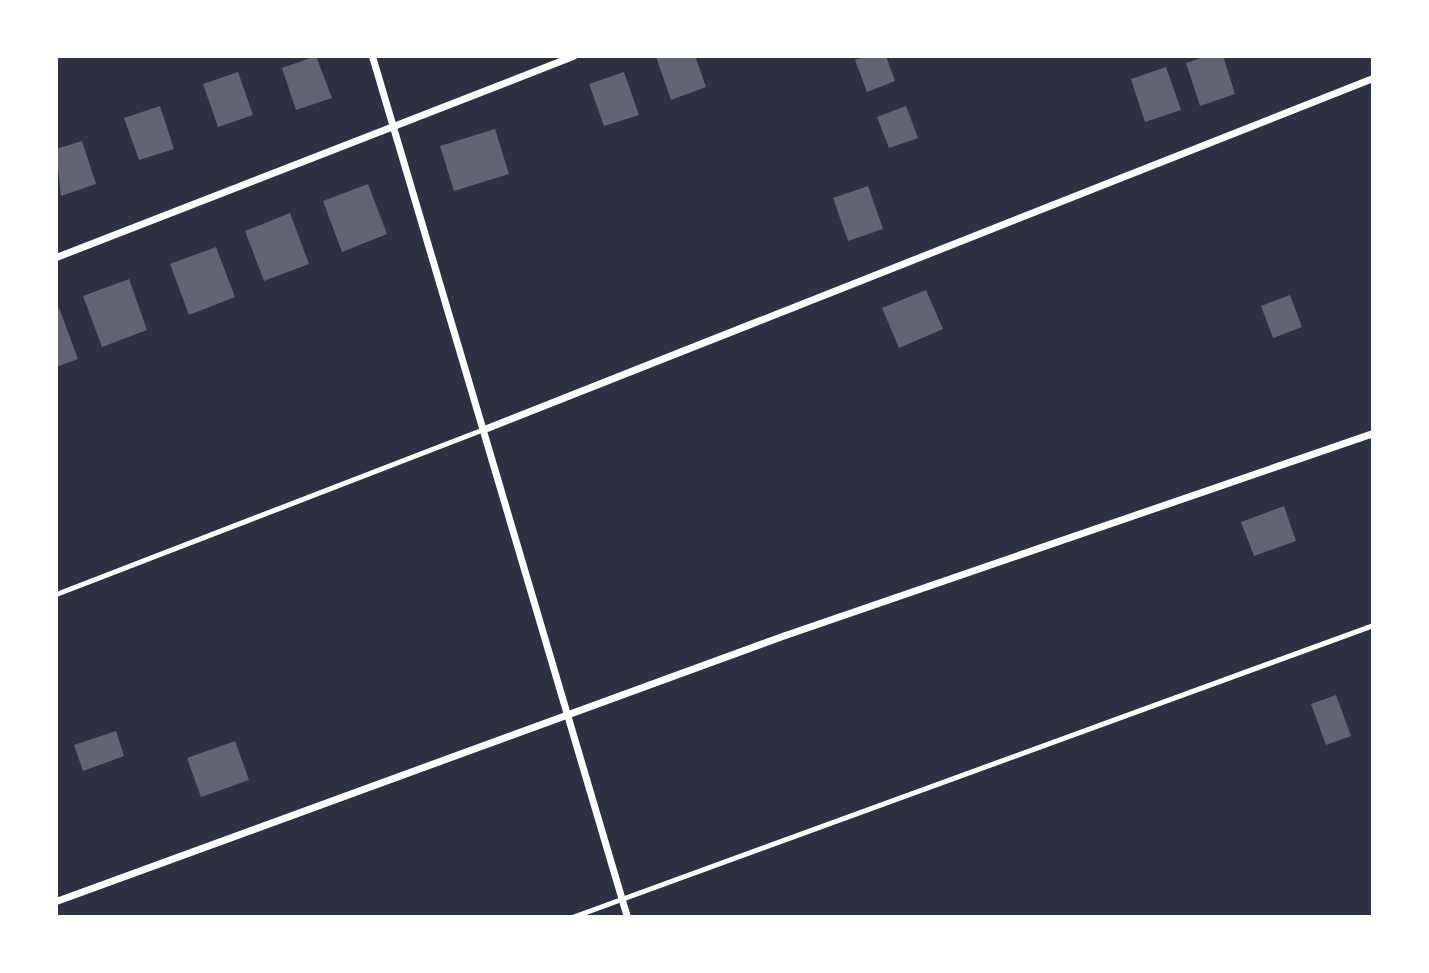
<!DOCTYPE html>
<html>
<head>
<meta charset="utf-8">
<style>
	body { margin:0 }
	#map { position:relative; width:1429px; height:973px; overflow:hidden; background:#2d3142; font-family:Helvetica,sans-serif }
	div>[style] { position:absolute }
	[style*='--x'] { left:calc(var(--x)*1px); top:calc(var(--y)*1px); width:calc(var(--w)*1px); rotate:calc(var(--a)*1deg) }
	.building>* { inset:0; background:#626471 }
	.service>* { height:5px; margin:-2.5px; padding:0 2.5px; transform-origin:2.5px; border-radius:2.5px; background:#fff }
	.minor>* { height:7px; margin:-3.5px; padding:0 3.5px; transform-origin:3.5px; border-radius:3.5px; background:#fff }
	span { translate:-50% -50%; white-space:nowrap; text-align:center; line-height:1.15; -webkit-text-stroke:7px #fff; paint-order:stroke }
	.frame { position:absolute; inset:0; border:58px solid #fff; pointer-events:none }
</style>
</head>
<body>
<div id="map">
	<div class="building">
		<div style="clip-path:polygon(316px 56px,332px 98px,296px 110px,282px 68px)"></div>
		<div style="clip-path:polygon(695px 56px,706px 87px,671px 100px,656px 57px)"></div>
		<div style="clip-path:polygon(867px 56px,886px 56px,895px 81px,867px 92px,855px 60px)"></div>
		<div style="clip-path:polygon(1207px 56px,1223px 56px,1235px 94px,1200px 106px,1186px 63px)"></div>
		<div style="clip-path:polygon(1166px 67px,1181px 110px,1145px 122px,1131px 79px)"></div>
		<div style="clip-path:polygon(238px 72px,253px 115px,218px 127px,203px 84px)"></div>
		<div style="clip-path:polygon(624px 72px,639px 115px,604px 126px,589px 84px)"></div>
		<div style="clip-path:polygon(160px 106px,174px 149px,139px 160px,124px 118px)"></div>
		<div style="clip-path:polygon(906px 106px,918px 138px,889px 148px,877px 117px)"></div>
		<div style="clip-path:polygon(495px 129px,509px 174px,454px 191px,440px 146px)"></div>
		<div style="clip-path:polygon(82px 141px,96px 184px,61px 196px,56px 149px)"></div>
		<div style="clip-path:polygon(368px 184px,387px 234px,342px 252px,323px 201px)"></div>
		<div style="clip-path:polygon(868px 186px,883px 229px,848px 241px,833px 198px)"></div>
		<div style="clip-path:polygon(290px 213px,309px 264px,264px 281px,245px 231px)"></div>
		<div style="clip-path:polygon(216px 247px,235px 297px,189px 315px,170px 264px)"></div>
		<div style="clip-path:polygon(129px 279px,147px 330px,102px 347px,83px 296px)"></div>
		<div style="clip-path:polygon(926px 290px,943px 329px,899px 348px,882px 308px)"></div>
		<div style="clip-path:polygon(1290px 295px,1302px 327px,1273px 338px,1261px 306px)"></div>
		<div style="clip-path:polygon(59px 308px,78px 359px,56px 367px,56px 309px)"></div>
		<div style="clip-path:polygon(1284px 506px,1296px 541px,1254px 556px,1241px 522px)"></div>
		<div style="clip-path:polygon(1336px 695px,1351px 736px,1326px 745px,1311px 704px)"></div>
		<div style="clip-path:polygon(116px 731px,124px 756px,83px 771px,74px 745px)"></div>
		<div style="clip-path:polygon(235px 741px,249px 780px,201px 797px,187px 758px)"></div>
	</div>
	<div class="service">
		<div style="--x:56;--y:594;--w:459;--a:-21.1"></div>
		<div style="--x:572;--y:917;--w:853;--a:-20.03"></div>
	</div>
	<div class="minor">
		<div style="--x:372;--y:56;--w:898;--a:73.5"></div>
		<div style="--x:56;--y:257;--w:555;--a:-21.25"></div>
		<div style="--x:484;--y:429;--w:956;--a:-21.55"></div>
		<div style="--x:56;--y:901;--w:776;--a:-20.05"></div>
		<div style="--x:785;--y:635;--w:622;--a:-18.96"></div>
	</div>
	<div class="frame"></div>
</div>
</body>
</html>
